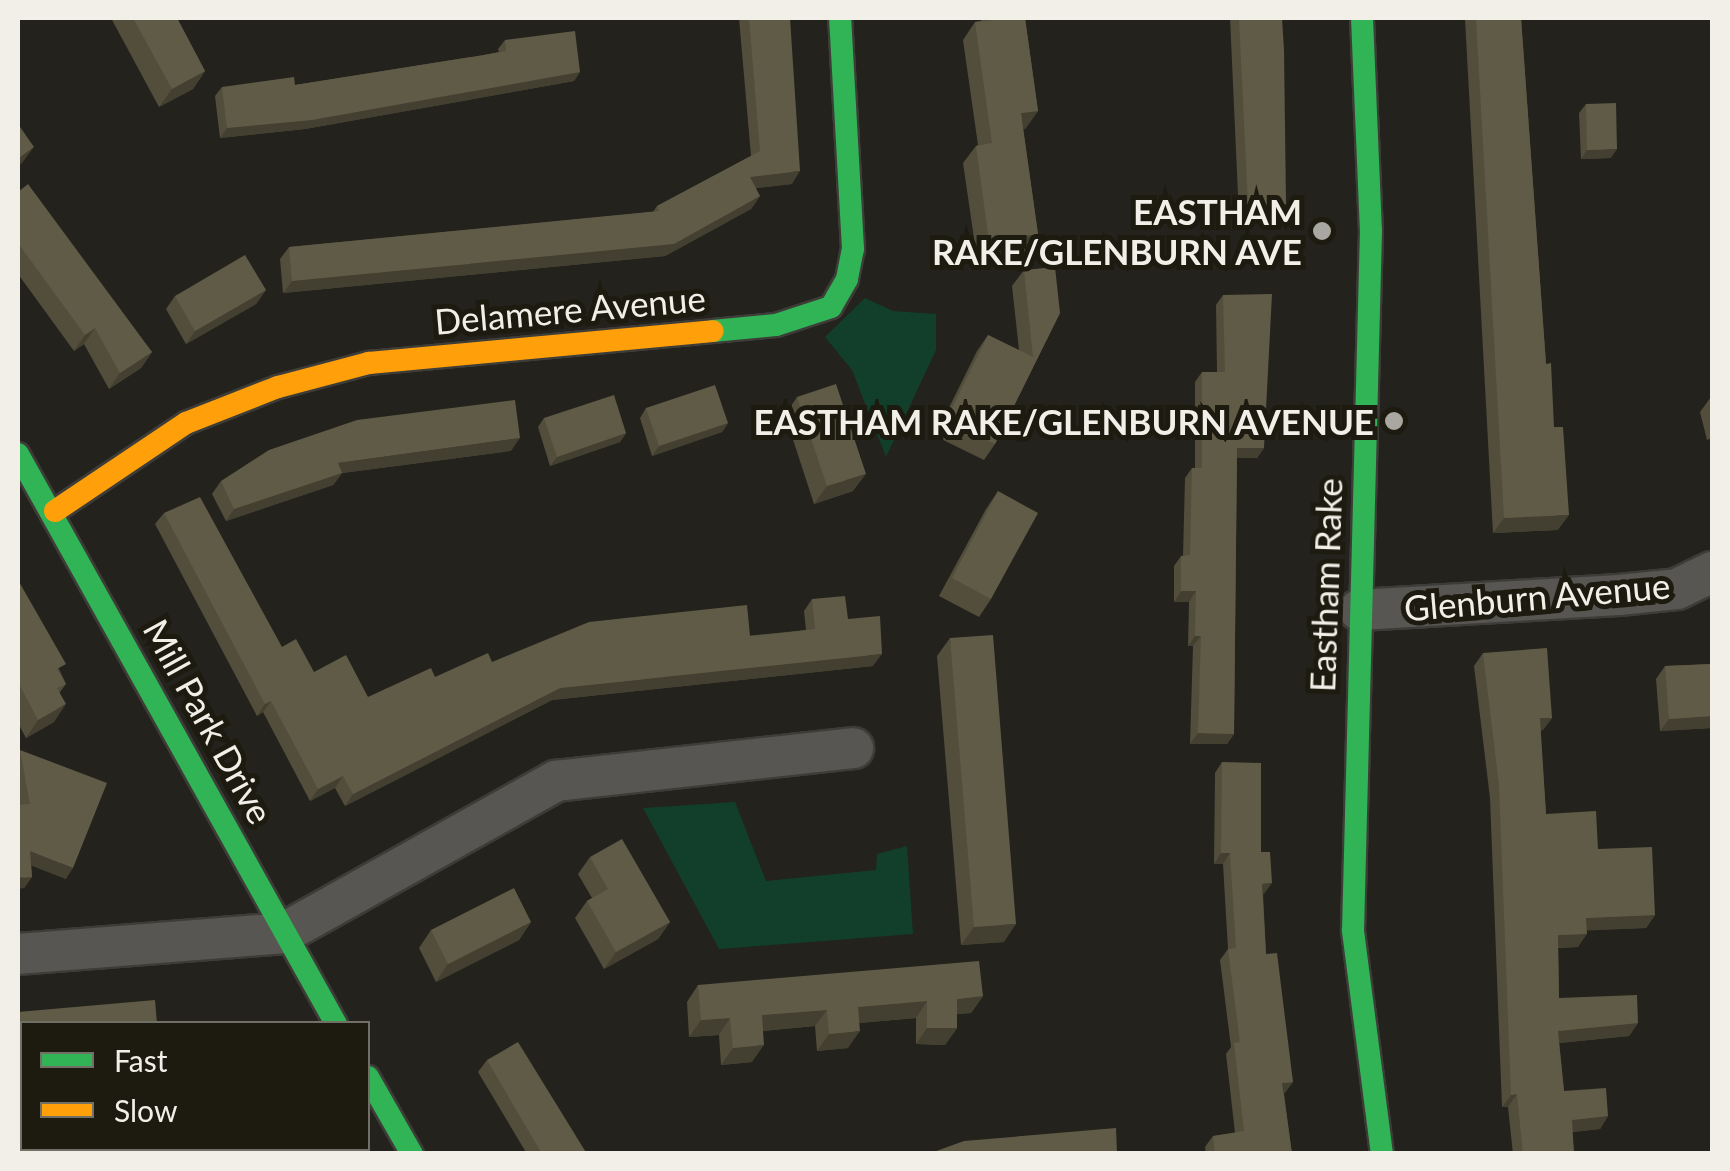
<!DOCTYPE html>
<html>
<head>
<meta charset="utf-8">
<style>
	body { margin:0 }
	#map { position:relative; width:1730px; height:1171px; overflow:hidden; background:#23221c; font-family:Lato,sans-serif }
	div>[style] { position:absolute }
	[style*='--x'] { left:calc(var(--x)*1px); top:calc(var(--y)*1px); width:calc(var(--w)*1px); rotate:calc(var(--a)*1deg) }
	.green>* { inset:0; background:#113f2b }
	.roads { filter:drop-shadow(2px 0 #3d3c38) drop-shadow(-2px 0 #3d3c38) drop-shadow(0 2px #3d3c38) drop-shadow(0 -2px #3d3c38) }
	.street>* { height:40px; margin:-20px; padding:0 20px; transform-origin:20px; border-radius:20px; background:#575652 }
	.fast>* { height:22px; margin:-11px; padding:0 11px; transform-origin:11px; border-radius:11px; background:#30b455 }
	.slow>* { height:22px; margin:-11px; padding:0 11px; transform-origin:11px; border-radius:11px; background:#ff9f0a }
	.wall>* { inset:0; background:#534e3c }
	.shaded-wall>* { inset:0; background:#434031 }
	.building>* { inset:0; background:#605b46 }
	.dots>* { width:28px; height:28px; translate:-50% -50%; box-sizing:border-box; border:5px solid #1d1b10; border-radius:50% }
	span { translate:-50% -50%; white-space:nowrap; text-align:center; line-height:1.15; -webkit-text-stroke:10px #1d1b10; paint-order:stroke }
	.poi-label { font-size:35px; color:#f1efe8; font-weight:700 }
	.right { translate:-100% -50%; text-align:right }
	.street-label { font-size:35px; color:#f1efe8 }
	.frame { position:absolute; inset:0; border:20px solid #f1efe8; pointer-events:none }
	.legend { position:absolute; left:20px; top:1021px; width:350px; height:130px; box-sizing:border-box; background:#1d1b10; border:2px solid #727066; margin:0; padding:12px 18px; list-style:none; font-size:30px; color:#f1efe8 }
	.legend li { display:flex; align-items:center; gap:20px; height:50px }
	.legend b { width:50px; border:2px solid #727066 }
</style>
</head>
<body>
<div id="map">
	<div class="green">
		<div style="clip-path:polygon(865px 298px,893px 311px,936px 314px,936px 350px,886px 457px,852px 370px,825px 337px)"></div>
		<div style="clip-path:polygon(735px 802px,766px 881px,876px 870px,877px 854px,907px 846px,913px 934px,719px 949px,643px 808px)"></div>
	</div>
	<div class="roads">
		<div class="street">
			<div style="--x:1359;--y:610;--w:260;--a:-3.3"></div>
			<div style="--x:1619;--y:595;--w:58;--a:-5.9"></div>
			<div style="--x:1677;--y:589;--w:39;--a:-26"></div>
			<div style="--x:18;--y:954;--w:267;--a:-4.5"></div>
			<div style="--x:284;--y:933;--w:312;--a:-29.2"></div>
			<div style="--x:556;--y:781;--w:299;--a:-6.3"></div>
		</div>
		<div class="fast">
			<div style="--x:1362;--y:18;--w:212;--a:87.6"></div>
			<div style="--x:1371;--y:230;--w:701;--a:91.47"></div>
			<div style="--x:1353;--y:931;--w:225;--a:82.6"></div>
			<div style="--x:713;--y:331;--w:63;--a:-5.4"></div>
			<div style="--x:776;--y:325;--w:58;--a:-18.1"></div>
			<div style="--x:831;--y:307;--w:32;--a:-60"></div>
			<div style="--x:847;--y:279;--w:31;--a:-79"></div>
			<div style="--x:853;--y:249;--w:231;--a:-93.2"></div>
			<div style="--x:18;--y:454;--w:653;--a:60.84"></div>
			<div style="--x:368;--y:1077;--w:89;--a:60.3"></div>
		</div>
		<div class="slow">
			<div style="--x:55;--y:511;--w:158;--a:-33.9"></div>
			<div style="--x:186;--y:423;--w:99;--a:-21.4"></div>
			<div style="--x:278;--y:387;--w:94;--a:-14.8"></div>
			<div style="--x:369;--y:363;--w:345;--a:-5.3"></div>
		</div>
	</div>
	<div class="wall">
		<div style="clip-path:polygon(111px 18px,177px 18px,205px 71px,193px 89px,159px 107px)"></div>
		<div style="clip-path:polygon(739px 18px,790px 18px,792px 184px,755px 188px,760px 196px,751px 209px,665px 256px,283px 293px,280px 259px,289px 247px,653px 212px,657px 206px,751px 156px)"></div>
		<div style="clip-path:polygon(980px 18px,1025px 18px,1038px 111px,1025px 129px,1023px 129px,1038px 234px,1026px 252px,977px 259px,963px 163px,976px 146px,978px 145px,963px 40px,975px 22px,981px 21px)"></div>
		<div style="clip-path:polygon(1230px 18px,1282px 18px,1278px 216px,1239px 217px)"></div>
		<div style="clip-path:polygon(1467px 18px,1521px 18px,1558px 530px,1493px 533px,1465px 19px)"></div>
		<div style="clip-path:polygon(505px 40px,580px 72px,574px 81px,305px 129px,220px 138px,215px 96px,222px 87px,295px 85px,484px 55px,499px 52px,498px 49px)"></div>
		<div style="clip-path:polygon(1586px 104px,1611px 158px,1581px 159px,1579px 113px)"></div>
		<div style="clip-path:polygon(18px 192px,152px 352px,141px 368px,109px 389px,84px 344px,74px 351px,18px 274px)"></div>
		<div style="clip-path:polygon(1024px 270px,1060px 313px,995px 444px,984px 460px,935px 436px,977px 351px,988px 335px,1019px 350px,1012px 286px)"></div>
		<div style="clip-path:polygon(266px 290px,256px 304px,186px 344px,166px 309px,175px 296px)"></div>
		<div style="clip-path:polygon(1223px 295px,1264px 448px,1257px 458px,1237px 458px,1234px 734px,1227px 744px,1190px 744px,1193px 646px,1188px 646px,1189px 602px,1174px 602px,1174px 566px,1181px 556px,1183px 556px,1185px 478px,1192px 468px,1195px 468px,1195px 382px,1202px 372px,1217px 372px,1216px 305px)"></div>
		<div style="clip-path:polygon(797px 397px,853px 491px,814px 504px,785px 415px)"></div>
		<div style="clip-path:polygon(1711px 397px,1712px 397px,1712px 438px,1707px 440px,1700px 412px)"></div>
		<div style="clip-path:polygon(646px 408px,728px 423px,722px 432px,652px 456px,640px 418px)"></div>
		<div style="clip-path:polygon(544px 418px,626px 433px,620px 442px,550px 466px,538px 427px)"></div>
		<div style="clip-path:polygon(511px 451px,342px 473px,333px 485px,226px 521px,212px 494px,221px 481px)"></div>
		<div style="clip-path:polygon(998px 491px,991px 599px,979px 617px,939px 596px,986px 509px)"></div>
		<div style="clip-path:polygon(164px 513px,282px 647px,314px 672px,368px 697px,435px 677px,492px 662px,806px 630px,804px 611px,812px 599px,848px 619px,873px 666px,552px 700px,345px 806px,335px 788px,310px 801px,263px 712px,257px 716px,155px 524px)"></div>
		<div style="clip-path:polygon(18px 580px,66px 684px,60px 692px,54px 722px,26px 738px,18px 723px)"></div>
		<div style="clip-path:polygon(950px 638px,1004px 942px,961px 945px,937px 656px)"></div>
		<div style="clip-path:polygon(1483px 653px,1552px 718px,1543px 730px,1540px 731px,1546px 814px,1598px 849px,1655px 915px,1646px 928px,1586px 930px,1578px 947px,1558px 948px,1559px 998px,1638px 1023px,1629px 1036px,1559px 1043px,1564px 1091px,1608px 1116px,1600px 1129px,1572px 1132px,1574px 1154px,1513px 1154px,1508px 1107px,1502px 1107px,1490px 798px,1474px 666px)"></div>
		<div style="clip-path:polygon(1712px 664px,1712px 728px,1660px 731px,1656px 679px,1665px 666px)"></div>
		<div style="clip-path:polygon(20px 750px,66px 879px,31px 865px,32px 877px,24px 888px,20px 805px,18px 789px,18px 753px)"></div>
		<div style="clip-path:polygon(1222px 762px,1261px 852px,1266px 954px,1293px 1082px,1284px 1093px,1292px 1154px,1206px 1154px,1205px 1147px,1213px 1136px,1235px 1133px,1226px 1054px,1231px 1047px,1220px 960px,1228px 949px,1223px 864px,1214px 864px,1215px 773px)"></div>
		<div style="clip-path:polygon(590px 857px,670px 922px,658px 939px,604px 969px,575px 918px,587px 901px,592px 898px,578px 874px)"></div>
		<div style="clip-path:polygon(531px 922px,519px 940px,436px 982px,419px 948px,431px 930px)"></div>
		<div style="clip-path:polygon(698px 985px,983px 996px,971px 1013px,957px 1014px,957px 1028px,945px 1045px,916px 1044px,916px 1018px,859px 1023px,848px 1048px,817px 1051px,815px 1026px,763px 1031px,752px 1062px,721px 1065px,719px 1035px,689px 1037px,687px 1002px)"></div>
		<div style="clip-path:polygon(487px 1060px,587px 1154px,527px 1154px,478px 1072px)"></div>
		<div style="clip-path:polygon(188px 1148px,334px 1148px,337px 1154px,184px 1154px)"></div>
	</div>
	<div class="shaded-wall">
		<div style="clip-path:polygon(205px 71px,193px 89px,159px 107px,172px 89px)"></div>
		<div style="clip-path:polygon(580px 72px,574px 81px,305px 129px,220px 138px,227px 128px)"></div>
		<div style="clip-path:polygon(1038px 111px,1025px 129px,1009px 131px,1021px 113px)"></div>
		<div style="clip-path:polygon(34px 147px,22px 163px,18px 166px,18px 159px)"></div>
		<div style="clip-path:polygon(1617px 149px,1611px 158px,1581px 159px,1587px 150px)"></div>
		<div style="clip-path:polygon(800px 171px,792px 184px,741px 190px,750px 177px)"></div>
		<div style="clip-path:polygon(760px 196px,751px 209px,665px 256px,283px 293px,292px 281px)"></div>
		<div style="clip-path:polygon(1286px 204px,1278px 216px,1239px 217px,1248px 205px)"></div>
		<div style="clip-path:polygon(1038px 234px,1026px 252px,977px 259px,989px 241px)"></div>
		<div style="clip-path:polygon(266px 290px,256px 304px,186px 344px,195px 331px)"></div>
		<div style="clip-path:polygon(95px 328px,84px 344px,74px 351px,85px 335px)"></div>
		<div style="clip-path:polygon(152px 352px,141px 368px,109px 389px,120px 373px)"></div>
		<div style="clip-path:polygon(728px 423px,722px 432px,652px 456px,659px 446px)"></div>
		<div style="clip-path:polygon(626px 433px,620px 442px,550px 466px,557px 457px)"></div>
		<div style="clip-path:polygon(520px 438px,511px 451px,342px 473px,333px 485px,226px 521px,234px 509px,338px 463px)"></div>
		<div style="clip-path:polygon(1237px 448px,1264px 448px,1257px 458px,1230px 458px)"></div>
		<div style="clip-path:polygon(866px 474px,853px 491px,814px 504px,827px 486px)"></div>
		<div style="clip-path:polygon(1569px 515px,1558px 530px,1493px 533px,1504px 518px)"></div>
		<div style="clip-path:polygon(1181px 591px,1196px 591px,1189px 602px,1174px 602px)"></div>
		<div style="clip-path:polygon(1195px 636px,1201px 636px,1193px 646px,1188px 646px)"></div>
		<div style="clip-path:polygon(882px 654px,873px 666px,552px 700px,345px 806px,353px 794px,560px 688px)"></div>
		<div style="clip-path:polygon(271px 701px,263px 712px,257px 716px,265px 704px)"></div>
		<div style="clip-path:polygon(66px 704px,54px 722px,26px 738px,38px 720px)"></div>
		<div style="clip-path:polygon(1712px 716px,1712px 728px,1660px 731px,1669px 719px)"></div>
		<div style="clip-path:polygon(1540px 718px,1552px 718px,1543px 730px,1531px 731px)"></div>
		<div style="clip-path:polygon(1198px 733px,1234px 734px,1227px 744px,1190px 744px)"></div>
		<div style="clip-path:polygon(343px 776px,335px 788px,310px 801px,318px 789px)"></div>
		<div style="clip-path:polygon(30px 851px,73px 868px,66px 879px,22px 862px)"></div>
		<div style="clip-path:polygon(1221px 853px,1230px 853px,1223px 864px,1214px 864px)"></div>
		<div style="clip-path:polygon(32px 877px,24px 888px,18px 889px,18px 878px)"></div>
		<div style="clip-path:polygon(1272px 883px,1264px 894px,1255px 895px,1262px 884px)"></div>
		<div style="clip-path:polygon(1655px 915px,1646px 928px,1577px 931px,1586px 918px)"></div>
		<div style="clip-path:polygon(531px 922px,519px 940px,436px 982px,448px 964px)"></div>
		<div style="clip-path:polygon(670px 922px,658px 939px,604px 969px,616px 952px)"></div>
		<div style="clip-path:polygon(1016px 924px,1004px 942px,961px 945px,974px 927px)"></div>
		<div style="clip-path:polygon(1587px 934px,1578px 947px,1549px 948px,1558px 935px)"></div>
		<div style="clip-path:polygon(983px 996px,971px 1013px,945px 1015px,957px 999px)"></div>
		<div style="clip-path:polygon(927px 1001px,916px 1018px,846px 1024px,858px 1007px)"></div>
		<div style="clip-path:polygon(827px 1010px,815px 1026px,750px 1032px,762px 1015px)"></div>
		<div style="clip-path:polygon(730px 1018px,719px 1035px,689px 1037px,701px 1020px)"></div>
		<div style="clip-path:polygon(1638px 1023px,1629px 1036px,1549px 1044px,1558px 1031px)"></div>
		<div style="clip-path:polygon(927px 1028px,957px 1028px,945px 1045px,916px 1044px)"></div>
		<div style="clip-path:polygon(860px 1031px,848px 1048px,817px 1051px,829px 1034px)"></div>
		<div style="clip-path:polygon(764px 1045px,752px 1062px,721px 1065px,733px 1048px)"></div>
		<div style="clip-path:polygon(18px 1046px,22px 1046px,22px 1058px,18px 1058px)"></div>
		<div style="clip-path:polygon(1293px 1082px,1285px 1093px,1274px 1094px,1282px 1083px)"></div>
		<div style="clip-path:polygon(1517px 1094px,1508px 1107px,1502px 1107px,1511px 1095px)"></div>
		<div style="clip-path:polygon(1608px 1116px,1600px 1129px,1563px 1133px,1572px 1120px)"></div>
	</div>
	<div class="building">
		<div style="clip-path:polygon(133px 18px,177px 18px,205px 71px,172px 89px)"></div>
		<div style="clip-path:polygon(749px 18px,790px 18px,800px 171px,750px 177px,760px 196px,674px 244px,292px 281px,289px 247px,659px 211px,657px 206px,760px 151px)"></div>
		<div style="clip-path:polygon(995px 18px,1025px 18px,1038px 111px,1021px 113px,1038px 234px,989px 241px,976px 146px,992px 143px,975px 22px,995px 20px)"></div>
		<div style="clip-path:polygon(1239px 18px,1282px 18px,1284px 50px,1286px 204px,1248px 205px)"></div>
		<div style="clip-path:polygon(1476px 18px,1521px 18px,1546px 364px,1551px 363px,1554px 427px,1563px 427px,1569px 515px,1504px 518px)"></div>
		<div style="clip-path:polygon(575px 31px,580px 72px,312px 120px,227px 128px,222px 87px,294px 77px,295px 85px,484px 55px,506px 51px,505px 40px)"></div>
		<div style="clip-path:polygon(1616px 103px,1617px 149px,1587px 150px,1586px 104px)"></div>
		<div style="clip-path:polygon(18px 124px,34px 147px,18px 159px)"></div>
		<div style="clip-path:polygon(28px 184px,152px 352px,120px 373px,95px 328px,85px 335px,18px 243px,18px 192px)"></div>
		<div style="clip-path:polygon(245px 255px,266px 290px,195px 331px,175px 296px)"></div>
		<div style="clip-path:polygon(1055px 267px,1060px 313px,995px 444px,946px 420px,988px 335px,1033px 357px,1024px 270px)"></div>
		<div style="clip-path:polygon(1272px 294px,1264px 448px,1237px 448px,1234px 734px,1198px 733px,1201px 636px,1195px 636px,1196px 591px,1181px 591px,1181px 556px,1190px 555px,1192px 468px,1202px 468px,1202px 372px,1225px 372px,1223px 295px)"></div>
		<div style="clip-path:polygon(836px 384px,866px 474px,827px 486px,797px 397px)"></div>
		<div style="clip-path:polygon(715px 385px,728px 423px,659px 446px,646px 408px)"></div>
		<div style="clip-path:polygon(614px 395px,626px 433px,557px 457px,544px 418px)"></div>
		<div style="clip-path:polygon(515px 400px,520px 438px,338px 463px,342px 473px,234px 509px,221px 481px,269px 450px,357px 420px)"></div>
		<div style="clip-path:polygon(998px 491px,1038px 513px,991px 599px,952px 578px)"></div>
		<div style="clip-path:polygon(200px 497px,282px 647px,296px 639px,314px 672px,346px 655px,368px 697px,431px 668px,435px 677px,488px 653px,492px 662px,589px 622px,747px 605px,750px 636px,782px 633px,815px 629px,812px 599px,845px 596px,848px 619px,880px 616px,882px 654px,560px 688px,353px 794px,343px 776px,318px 789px,271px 701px,265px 704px,164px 513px)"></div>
		<div style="clip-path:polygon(18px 580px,66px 664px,57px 669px,66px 684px,57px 688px,66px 704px,38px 720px,18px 682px)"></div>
		<div style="clip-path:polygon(993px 635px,1016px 924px,974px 927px,950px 638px)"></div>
		<div style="clip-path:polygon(1547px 648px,1552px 718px,1540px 718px,1546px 814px,1596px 811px,1598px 849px,1652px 847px,1655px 915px,1586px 918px,1587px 934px,1558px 935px,1559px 998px,1637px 995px,1638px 1023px,1558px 1031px,1564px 1091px,1606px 1088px,1608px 1116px,1572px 1120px,1574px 1154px,1523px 1154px,1517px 1094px,1511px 1095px,1499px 785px,1483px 653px)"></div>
		<div style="clip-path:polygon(1712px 664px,1712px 716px,1669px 719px,1665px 666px)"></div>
		<div style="clip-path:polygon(20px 750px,107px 783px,73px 868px,30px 851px,32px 877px,18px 878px,18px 805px,30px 804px)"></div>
		<div style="clip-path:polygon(1222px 762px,1261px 763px,1261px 852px,1270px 852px,1272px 883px,1262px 884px,1266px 954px,1277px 953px,1293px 1082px,1282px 1083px,1292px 1154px,1215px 1154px,1213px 1136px,1244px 1131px,1234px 1043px,1240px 1042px,1228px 949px,1236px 948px,1230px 853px,1221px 853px)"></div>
		<div style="clip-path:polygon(622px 839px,670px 922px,616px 952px,587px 901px,608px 889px,590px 857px)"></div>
		<div style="clip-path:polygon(514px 888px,531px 922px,448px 964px,431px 930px)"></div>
		<div style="clip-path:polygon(979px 961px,983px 996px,957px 999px,957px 1028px,927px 1028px,927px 1001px,858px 1007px,860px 1031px,829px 1034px,827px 1010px,762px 1015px,764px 1045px,733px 1048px,730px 1018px,701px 1020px,698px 985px)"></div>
		<div style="clip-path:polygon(155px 1000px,157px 1024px,22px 1024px,22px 1046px,18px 1046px,18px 1012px)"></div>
		<div style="clip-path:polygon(518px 1042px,587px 1154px,542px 1154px,487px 1060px)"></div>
		<div style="clip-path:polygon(1116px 1128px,1117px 1154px,928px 1154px,964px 1141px)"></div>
		<div style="clip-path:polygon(198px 1148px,334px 1148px,337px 1154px,201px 1154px)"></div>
	</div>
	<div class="dots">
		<div style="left:1322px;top:231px;background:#a9a7a1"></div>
		<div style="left:1394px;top:421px;background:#a9a7a1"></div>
	</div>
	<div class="poi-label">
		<span class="right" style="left:1302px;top:231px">EASTHAM<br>RAKE/GLENBURN AVE</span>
		<span class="right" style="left:1374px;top:421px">EASTHAM RAKE/GLENBURN AVENUE</span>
	</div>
	<div class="street-label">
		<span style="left:570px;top:309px;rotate:-5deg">Delamere Avenue</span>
		<span style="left:1325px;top:585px;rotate:-88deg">Eastham Rake</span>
		<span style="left:1537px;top:596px;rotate:-5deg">Glenburn Avenue</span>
		<span style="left:209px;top:721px;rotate:61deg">Mill Park Drive</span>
	</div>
	<div class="frame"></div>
	<ul class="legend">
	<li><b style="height:12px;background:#30b455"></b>Fast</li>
	<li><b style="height:12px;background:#ff9f0a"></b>Slow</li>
	</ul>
</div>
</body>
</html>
